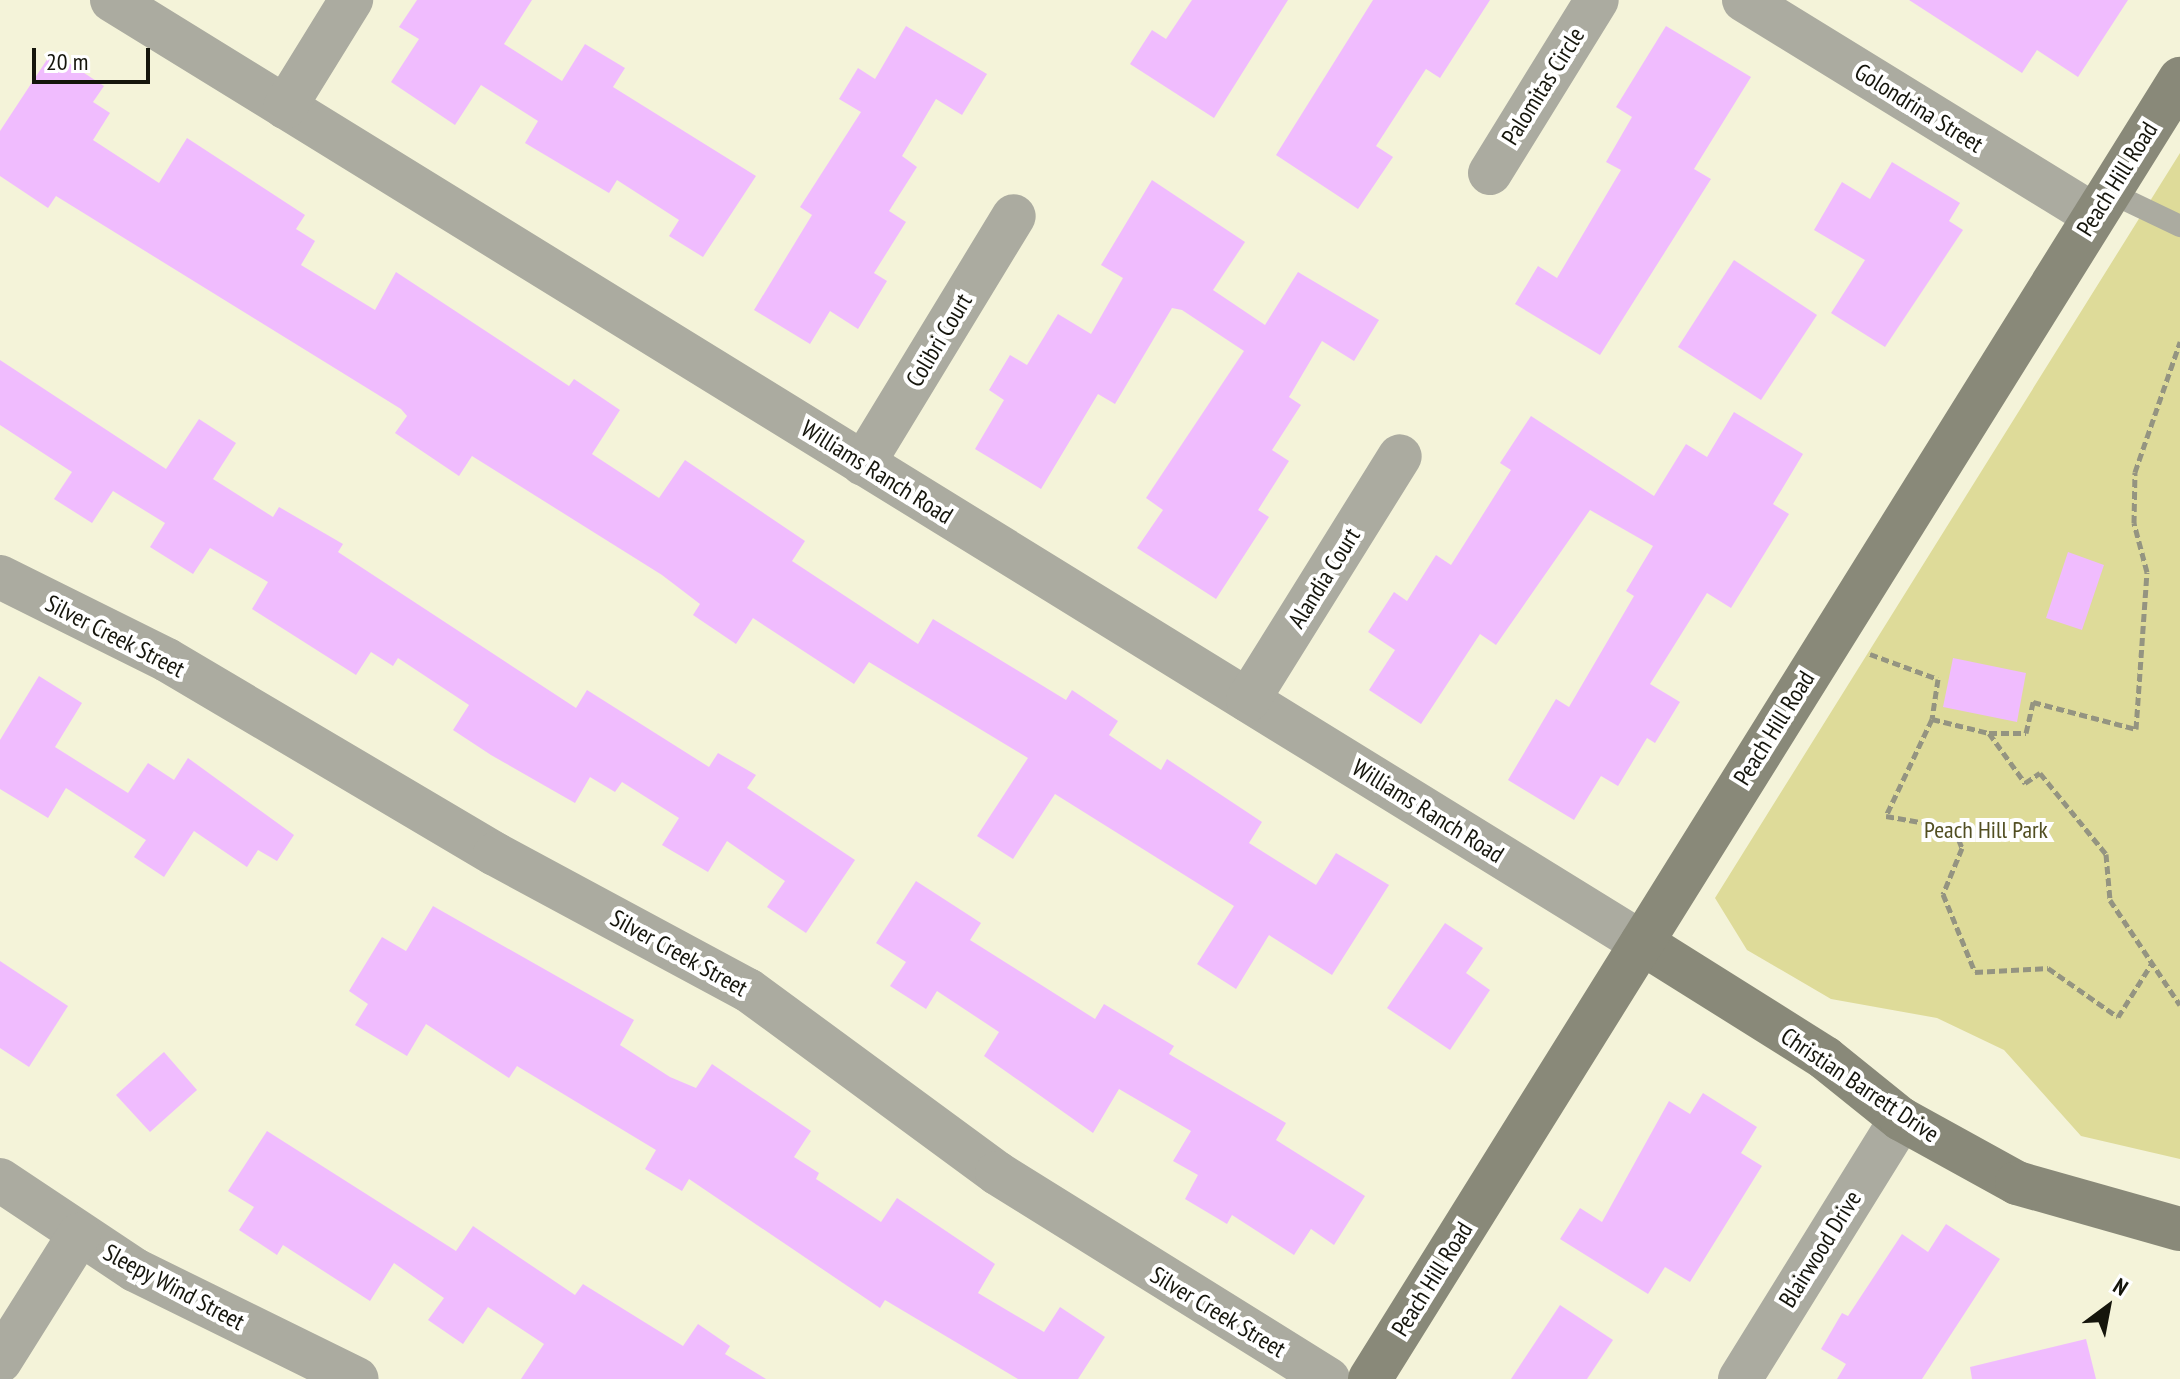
<!DOCTYPE html>
<html>
<head>
<meta charset="utf-8">
<style>
	body { margin:0 }
	#map { position:relative; width:2180px; height:1379px; overflow:hidden; background:#f4f3d9; font-family:"PT Sans Narrow",sans-serif }
	div>[style] { position:absolute }
	[style*='--x'] { left:calc(var(--x)*1px); top:calc(var(--y)*1px); width:calc(var(--w)*1px); rotate:calc(var(--a)*1deg) }
	.green>* { inset:0; background:#dedb99 }
	.building>* { inset:0; background:#f0bcfe }
	.path>* { height:5px; margin-top:-2.5px; transform-origin:0; background:repeating-linear-gradient(90deg,#949481 0 8px,transparent 0 12px) }
	.lane>* { height:22px; margin:-11px; padding:0 11px; transform-origin:11px; border-radius:11px; background:#ababa0 }
	.street>* { height:44px; margin:-22px; padding:0 22px; transform-origin:22px; border-radius:22px; background:#ababa0 }
	.secondary>* { height:44px; margin:-22px; padding:0 22px; transform-origin:22px; border-radius:22px; background:#898979 }
	span { translate:-50% -50%; white-space:nowrap; text-align:center; line-height:1.15; -webkit-text-stroke:8px #fff; paint-order:stroke }
	.street-label { font-size:24px; color:#15150c }
	.park-label { font-size:24px; color:#514e22 }
	.north { position:absolute; left:2068px; top:1267px; width:80px; height:80px; -webkit-text-stroke:6px #fff; paint-order:stroke; rotate:32deg; font-size:22px; font-weight:700; line-height:32px; text-align:center; color:#15150c }
	.north::after { content:''; display:block; margin:auto; width:28px; height:36px; background:#15150c; clip-path:polygon(50% 0,100% 100%,50% 72%,0 100%) }
	.scale { position:absolute; left:32px; top:48px; width:118px; height:36px; box-sizing:border-box; border:4px solid #15150c; border-top:0; padding-left:10px; font-size:24px; line-height:28px; white-space:nowrap; color:#15150c; -webkit-text-stroke:6px #fff; paint-order:stroke }
</style>
</head>
<body>
<div id="map">
	<div class="green">
		<div style="clip-path:polygon(2180px 153px,2180px 1159px,2081px 1136px,2004px 1050px,1937px 1018px,1831px 999px,1747px 950px,1715px 898px)"></div>
	</div>
	<div class="building">
		<div style="clip-path:polygon(417px 0,532px 0,504px 44px,562px 81px,585px 44px,625px 68px,613px 87px,756px 176px,703px 257px,669px 236px,679px 220px,617px 180px,609px 193px,525px 143px,538px 121px,481px 85px,455px 125px,391px 82px,419px 39px,399px 27px)"></div>
		<div style="clip-path:polygon(1192px 0,1288px 0,1214px 118px,1130px 64px,1152px 30px,1166px 39px)"></div>
		<div style="clip-path:polygon(1373px 0,1490px 0,1440px 78px,1426px 69px,1376px 146px,1393px 157px,1358px 209px,1276px 155px)"></div>
		<div style="clip-path:polygon(1909px 0,2128px 0,2078px 77px,2037px 50px,2022px 73px)"></div>
		<div style="clip-path:polygon(906px 26px,987px 74px,962px 115px,936px 99px,902px 156px,917px 167px,889px 211px,906px 222px,874px 273px,887px 281px,858px 329px,830px 311px,810px 344px,754px 310px,812px 215px,800px 207px,861px 112px,839px 99px,858px 68px,875px 79px)"></div>
		<div style="clip-path:polygon(1666px 26px,1751px 77px,1694px 169px,1711px 179px,1600px 355px,1515px 304px,1538px 266px,1557px 278px,1621px 170px,1606px 162px,1632px 117px,1616px 107px)"></div>
		<div style="clip-path:polygon(52px 52px,104px 86px,93px 102px,110px 113px,93px 140px,159px 183px,187px 138px,305px 215px,296px 229px,315px 241px,301px 265px,375px 310px,396px 272px,569px 386px,574px 379px,620px 410px,592px 454px,659px 498px,685px 460px,805px 541px,792px 561px,918px 644px,933px 619px,1066px 700px,1072px 690px,1118px 721px,1109px 735px,1161px 770px,1167px 759px,1262px 822px,1249px 843px,1316px 885px,1336px 853px,1389px 885px,1332px 975px,1269px 935px,1236px 989px,1197px 964px,1234px 906px,1055px 794px,1013px 859px,977px 836px,1028px 758px,869px 662px,854px 684px,753px 618px,736px 644px,693px 615px,700px 604px,662px 575px,472px 456px,459px 476px,395px 433px,407px 416px,401px 409px,56px 196px,48px 208px,0 176px,0 131px)"></div>
		<div style="clip-path:polygon(1892px 162px,1960px 203px,1949px 221px,1963px 230px,1885px 347px,1831px 313px,1865px 260px,1814px 230px,1842px 182px,1870px 199px)"></div>
		<div style="clip-path:polygon(1152px 180px,1245px 242px,1213px 290px,1265px 325px,1298px 272px,1379px 320px,1354px 361px,1322px 341px,1289px 397px,1301px 405px,1272px 450px,1289px 461px,1258px 510px,1269px 517px,1216px 599px,1137px 548px,1163px 510px,1146px 498px,1244px 351px,1182px 310px,1172px 308px,1115px 404px,1098px 394px,1041px 489px,975px 449px,1004px 400px,989px 390px,1010px 355px,1027px 365px,1058px 314px,1091px 334px,1123px 278px,1101px 265px)"></div>
		<div style="clip-path:polygon(1734px 260px,1817px 315px,1761px 400px,1678px 347px)"></div>
		<div style="clip-path:polygon(0 360px,166px 469px,199px 419px,236px 443px,213px 479px,273px 517px,279px 507px,343px 544px,338px 552px,576px 708px,587px 690px,709px 767px,718px 753px,756px 775px,747px 788px,855px 860px,806px 933px,767px 907px,785px 881px,727px 841px,708px 872px,662px 845px,679px 818px,622px 782px,615px 792px,590px 777px,575px 803px,491px 755px,453px 730px,469px 705px,398px 658px,393px 666px,371px 652px,356px 675px,252px 609px,268px 582px,210px 548px,193px 574px,150px 547px,165px 523px,113px 491px,92px 523px,54px 499px,72px 472px,0 425px)"></div>
		<div style="clip-path:polygon(1734px 412px,1803px 454px,1773px 504px,1789px 514px,1731px 608px,1707px 593px,1650px 684px,1680px 702px,1655px 743px,1647px 738px,1618px 786px,1601px 776px,1574px 820px,1508px 780px,1556px 699px,1569px 707px,1634px 596px,1626px 591px,1653px 546px,1590px 510px,1496px 645px,1480px 634px,1421px 724px,1369px 690px,1395px 650px,1368px 632px,1394px 592px,1407px 601px,1436px 555px,1451px 565px,1511px 470px,1500px 463px,1531px 416px,1654px 496px,1686px 444px,1707px 457px)"></div>
		<div style="clip-path:polygon(2068px 552px,2104px 565px,2082px 630px,2046px 618px)"></div>
		<div style="clip-path:polygon(1953px 658px,2026px 673px,2017px 722px,1943px 707px)"></div>
		<div style="clip-path:polygon(39px 676px,82px 703px,55px 747px,128px 793px,148px 763px,174px 780px,188px 758px,294px 835px,277px 861px,258px 850px,247px 867px,194px 831px,164px 877px,134px 857px,146px 840px,66px 788px,48px 818px,0 789px,0 740px)"></div>
		<div style="clip-path:polygon(916px 881px,981px 923px,970px 940px,1095px 1019px,1104px 1004px,1174px 1046px,1169px 1054px,1286px 1123px,1276px 1140px,1365px 1196px,1334px 1245px,1311px 1229px,1294px 1255px,1232px 1215px,1227px 1224px,1185px 1199px,1198px 1175px,1173px 1161px,1191px 1131px,1119px 1089px,1093px 1133px,984px 1056px,999px 1032px,937px 991px,926px 1009px,890px 986px,906px 962px,876px 943px)"></div>
		<div style="clip-path:polygon(433px 906px,634px 1020px,620px 1045px,670px 1077px,696px 1088px,712px 1064px,811px 1131px,794px 1157px,819px 1173px,816px 1179px,881px 1222px,897px 1198px,995px 1264px,978px 1293px,1044px 1332px,1060px 1307px,1105px 1337px,1078px 1379px,1018px 1379px,885px 1300px,880px 1308px,689px 1179px,682px 1191px,645px 1169px,656px 1150px,517px 1066px,509px 1078px,426px 1024px,407px 1056px,355px 1025px,368px 1004px,349px 991px,382px 937px,406px 951px)"></div>
		<div style="clip-path:polygon(1445px 923px,1483px 948px,1466px 973px,1490px 990px,1450px 1050px,1387px 1008px)"></div>
		<div style="clip-path:polygon(0 961px,68px 1006px,29px 1067px,0 1048px)"></div>
		<div style="clip-path:polygon(164px 1052px,197px 1090px,150px 1132px,116px 1095px)"></div>
		<div style="clip-path:polygon(1703px 1093px,1757px 1127px,1741px 1153px,1762px 1166px,1690px 1282px,1665px 1267px,1648px 1294px,1560px 1239px,1580px 1208px,1602px 1222px,1669px 1101px,1690px 1114px)"></div>
		<div style="clip-path:polygon(267px 1131px,456px 1251px,473px 1226px,575px 1295px,583px 1284px,683px 1346px,698px 1324px,730px 1346px,725px 1354px,766px 1379px,521px 1379px,544px 1344px,488px 1307px,463px 1344px,428px 1320px,444px 1298px,394px 1263px,370px 1301px,283px 1245px,277px 1255px,239px 1230px,254px 1207px,228px 1191px)"></div>
		<div style="clip-path:polygon(1946px 1224px,2000px 1259px,1922px 1379px,1837px 1379px,1846px 1364px,1821px 1349px,1842px 1313px,1848px 1316px,1902px 1234px,1928px 1252px)"></div>
		<div style="clip-path:polygon(1560px 1305px,1613px 1340px,1587px 1379px,1511px 1379px)"></div>
		<div style="clip-path:polygon(2086px 1339px,2096px 1379px,1972px 1379px,1970px 1367px)"></div>
	</div>
	<div class="path">
		<div style="--x:1870;--y:654;--w:72;--a:20.2"></div>
		<div style="--x:1938;--y:679;--w:40;--a:98.5"></div>
		<div style="--x:1932;--y:719;--w:59;--a:13.8"></div>
		<div style="--x:1989;--y:733;--w:62;--a:54.2"></div>
		<div style="--x:2025;--y:783;--w:18;--a:-34"></div>
		<div style="--x:2040;--y:773;--w:104;--a:50.8"></div>
		<div style="--x:2106;--y:854;--w:46;--a:85"></div>
		<div style="--x:2110;--y:900;--w:126;--a:56.3"></div>
		<div style="--x:1932;--y:719;--w:107;--a:115.4"></div>
		<div style="--x:1886;--y:816;--w:69;--a:10"></div>
		<div style="--x:1954;--y:828;--w:22;--a:68"></div>
		<div style="--x:1962;--y:848;--w:50;--a:112.4"></div>
		<div style="--x:1943;--y:894;--w:84;--a:67.7"></div>
		<div style="--x:1975;--y:972;--w:73;--a:-3.1"></div>
		<div style="--x:2048;--y:968;--w:85;--a:35"></div>
		<div style="--x:2118;--y:1017;--w:64;--a:-57.8"></div>
		<div style="--x:1989;--y:733;--w:37;--a:0"></div>
		<div style="--x:2026;--y:733;--w:32;--a:-77"></div>
		<div style="--x:2033;--y:702;--w:106;--a:14.7"></div>
		<div style="--x:2136;--y:729;--w:157;--a:-86"></div>
		<div style="--x:2147;--y:572;--w:51;--a:-104.9"></div>
		<div style="--x:2134;--y:523;--w:51;--a:-88.9"></div>
		<div style="--x:2135;--y:472;--w:138;--a:-70.9"></div>
	</div>
	<div class="lane">
		<div style="--x:2109;--y:192;--w:79;--a:25.6"></div>
	</div>
	<div class="street">
		<div style="--x:112;--y:0;--w:1797;--a:31.65"></div>
		<div style="--x:1744;--y:0;--w:411;--a:31.6"></div>
		<div style="--x:285;--y:107;--w:126;--a:-58.3"></div>
		<div style="--x:1490;--y:173;--w:203;--a:-58.3"></div>
		<div style="--x:863;--y:464;--w:290;--a:-58.7"></div>
		<div style="--x:0;--y:577;--w:186;--a:26.4"></div>
		<div style="--x:167;--y:660;--w:381;--a:30.6"></div>
		<div style="--x:495;--y:854;--w:287;--a:28.3"></div>
		<div style="--x:748;--y:990;--w:309;--a:36.3"></div>
		<div style="--x:997;--y:1173;--w:390;--a:31.9"></div>
		<div style="--x:1248;--y:700;--w:287;--a:-58.1"></div>
		<div style="--x:0;--y:1180;--w:162;--a:33.7"></div>
		<div style="--x:135;--y:1270;--w:247;--a:26.2"></div>
		<div style="--x:0;--y:1361;--w:149;--a:-57.9"></div>
		<div style="--x:1740;--y:1379;--w:306;--a:-58.2"></div>
	</div>
	<div class="secondary">
		<div style="--x:1642;--y:943;--w:216;--a:32.1"></div>
		<div style="--x:1825;--y:1058;--w:97;--a:38.8"></div>
		<div style="--x:1901;--y:1119;--w:132;--a:28.9"></div>
		<div style="--x:2017;--y:1183;--w:169;--a:15.8"></div>
		<div style="--x:1370;--y:1379;--w:1532;--a:-58.07"></div>
	</div>
	<div class="street-label">
		<span style="left:1543px;top:86px;rotate:-58deg">Palomitas Circle</span>
		<span style="left:1919px;top:108px;rotate:32deg">Golondrina Street</span>
		<span style="left:2117px;top:179px;rotate:-58deg">Peach Hill Road</span>
		<span style="left:939px;top:340px;rotate:-59deg">Colibri Court</span>
		<span style="left:877px;top:472px;rotate:32deg">Williams Ranch Road</span>
		<span style="left:1324px;top:578px;rotate:-58deg">Alandia Court</span>
		<span style="left:115px;top:636px;rotate:27deg">Silver Creek Street</span>
		<span style="left:1774px;top:728px;rotate:-58deg">Peach Hill Road</span>
		<span style="left:1428px;top:811px;rotate:32deg">Williams Ranch Road</span>
		<span style="left:679px;top:953px;rotate:29deg">Silver Creek Street</span>
		<span style="left:1860px;top:1085px;rotate:34deg">Christian Barrett Drive</span>
		<span style="left:1820px;top:1249px;rotate:-58deg">Blairwood Drive</span>
		<span style="left:1432px;top:1279px;rotate:-58deg">Peach Hill Road</span>
		<span style="left:174px;top:1287px;rotate:28deg">Sleepy Wind Street</span>
		<span style="left:1218px;top:1312px;rotate:31deg">Silver Creek Street</span>
	</div>
	<div class="park-label">
		<span style="left:1986px;top:830px">Peach Hill Park</span>
	</div>
	<div class="north">N</div>
	<div class="scale">20 m</div>
</div>
</body>
</html>
